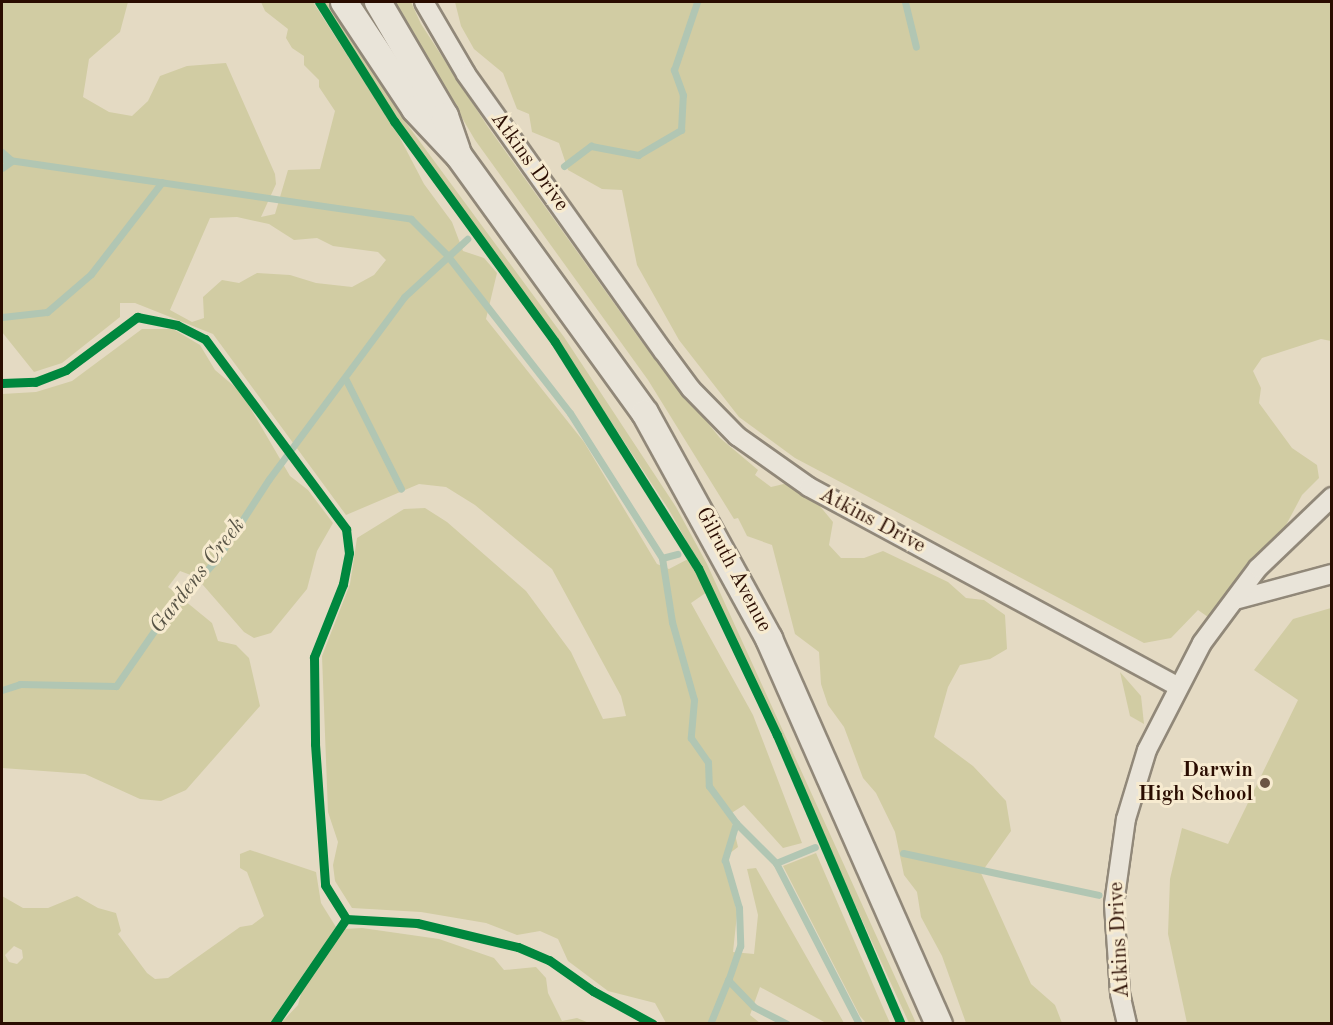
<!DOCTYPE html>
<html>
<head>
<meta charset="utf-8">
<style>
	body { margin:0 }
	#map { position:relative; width:1333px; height:1025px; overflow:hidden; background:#e4dac3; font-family:"Old Standard TT",serif }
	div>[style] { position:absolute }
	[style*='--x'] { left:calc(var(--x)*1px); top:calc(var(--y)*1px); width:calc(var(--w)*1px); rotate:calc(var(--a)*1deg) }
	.green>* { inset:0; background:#d1cca3 }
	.stream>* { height:7px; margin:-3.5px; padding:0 3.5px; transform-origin:3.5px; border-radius:3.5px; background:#b1c6b3 }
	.roads { filter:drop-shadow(2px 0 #918879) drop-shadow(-2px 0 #918879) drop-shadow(0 2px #918879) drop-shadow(0 -2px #918879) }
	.street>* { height:18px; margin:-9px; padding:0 9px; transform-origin:9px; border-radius:9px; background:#e9e4d9 }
	.secondary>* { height:26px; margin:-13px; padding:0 13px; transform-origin:13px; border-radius:13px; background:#e9e4d9 }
	.cycleway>* { height:9px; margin:-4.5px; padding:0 4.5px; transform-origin:4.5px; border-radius:4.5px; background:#00873e }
	.dots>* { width:16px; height:16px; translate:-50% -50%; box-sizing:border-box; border:3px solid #f7ebd0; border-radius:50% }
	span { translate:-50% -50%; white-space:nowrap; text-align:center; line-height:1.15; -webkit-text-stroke:6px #f7ebd0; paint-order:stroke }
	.street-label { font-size:21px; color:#2a0c00 }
	.poi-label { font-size:21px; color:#2a0c00; font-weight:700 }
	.right { translate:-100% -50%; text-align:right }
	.water-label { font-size:22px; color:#575345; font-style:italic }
	.frame { position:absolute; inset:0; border:3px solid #2a0c00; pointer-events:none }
</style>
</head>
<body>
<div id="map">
	<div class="green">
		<div style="clip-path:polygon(evenodd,2px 2px,128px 2px,120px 32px,89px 59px,83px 97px,109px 112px,132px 116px,148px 101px,160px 76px,187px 66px,226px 63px,275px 174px,276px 184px,261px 217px,275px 214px,288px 170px,320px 169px,335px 111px,319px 87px,319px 80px,304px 65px,304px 56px,292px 48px,286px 38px,288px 29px,265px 11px,261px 2px,313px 2px,399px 136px,424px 184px,452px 222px,463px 251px,484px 258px,497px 273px,486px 319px,584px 442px,657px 564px,669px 569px,690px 558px,707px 592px,691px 603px,753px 715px,802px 843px,783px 848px,744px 805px,730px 814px,738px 847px,726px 856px,737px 914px,733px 952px,754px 954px,758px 915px,747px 869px,756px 868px,844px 1023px,826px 1023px,760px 987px,750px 1015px,760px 1023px,666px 1023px,655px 1003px,608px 991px,568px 961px,558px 939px,540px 931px,517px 935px,486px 923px,421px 912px,352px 908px,335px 881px,333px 865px,338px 842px,328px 812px,322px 656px,350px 584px,357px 538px,404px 509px,425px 508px,447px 522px,526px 591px,571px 652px,603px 719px,626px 716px,621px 696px,552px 569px,475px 505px,446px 487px,419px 484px,346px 515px,213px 334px,135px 303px,120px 303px,120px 317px,62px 363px,34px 372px,2px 332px,2px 2px,237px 217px,269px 224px,294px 240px,317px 238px,333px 246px,378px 252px,386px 260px,374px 275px,352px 287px,316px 283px,290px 275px,257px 273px,239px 283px,222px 280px,203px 297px,204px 318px,192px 322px,170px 310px,210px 218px,237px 217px)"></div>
		<div style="clip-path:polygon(323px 2px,330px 2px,401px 116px,564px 337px,676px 507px,707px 564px,916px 1023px,909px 1023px,701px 567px,669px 510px,558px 341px,397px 120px)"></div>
		<div style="clip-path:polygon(394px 2px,411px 2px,421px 24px,488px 127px,641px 341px,720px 438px,758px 470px,755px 475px,771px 487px,788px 483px,819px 505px,833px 522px,829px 545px,841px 558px,864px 558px,883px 551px,948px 582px,966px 598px,984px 600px,1005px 615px,1007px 649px,990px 659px,960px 665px,948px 687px,934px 737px,973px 766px,1006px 801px,1011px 831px,981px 873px,1031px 984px,1055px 1005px,1062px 1023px,966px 1023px,942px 956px,921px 917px,917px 892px,904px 875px,895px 832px,876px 793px,863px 778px,844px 727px,828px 705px,821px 684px,819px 652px,795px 634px,772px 545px,747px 536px,738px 518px,734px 519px,648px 380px,475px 140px)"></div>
		<div style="clip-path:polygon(455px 2px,1331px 2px,1331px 341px,1321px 339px,1262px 358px,1253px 371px,1261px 388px,1259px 403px,1292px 448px,1317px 465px,1319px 478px,1302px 495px,1285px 527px,1208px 617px,1198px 610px,1171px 638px,1144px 643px,795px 458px,739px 417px,679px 340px,637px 265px,622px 190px,602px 189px,568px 170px,559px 143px,532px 132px,529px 114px,517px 109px,503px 73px,474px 49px,461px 26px)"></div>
		<div style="clip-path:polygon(142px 329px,173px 329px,200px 345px,215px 370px,241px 392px,290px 476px,308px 490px,333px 523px,317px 551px,307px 589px,271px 633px,254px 638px,244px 632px,196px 577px,180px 571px,168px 587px,212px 623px,218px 641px,236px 645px,249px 658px,260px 706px,186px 790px,161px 801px,140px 799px,85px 774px,2px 768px,2px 394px,36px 392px,72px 381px)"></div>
		<div style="clip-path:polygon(1331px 608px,1331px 1023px,1187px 1023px,1168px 934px,1170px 879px,1182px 828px,1228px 844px,1298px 700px,1254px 670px,1293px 619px)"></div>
		<div style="clip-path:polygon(1120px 672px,1141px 696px,1144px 724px,1130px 716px)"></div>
		<div style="clip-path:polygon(evenodd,250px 850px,316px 872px,321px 903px,336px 927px,270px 1023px,2px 1023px,2px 896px,23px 908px,48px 908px,77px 896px,98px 908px,116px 913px,121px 931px,118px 934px,147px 973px,155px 979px,168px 978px,240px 927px,252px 925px,264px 916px,247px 872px,240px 868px,240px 854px,250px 850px,14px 946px,22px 950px,23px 958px,17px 964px,9px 962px,5px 955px,14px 946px)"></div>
		<div style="clip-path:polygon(816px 853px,885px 1012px,890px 1023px,866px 1023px,860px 1016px,783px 866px)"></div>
		<div style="clip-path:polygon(362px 928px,439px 939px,494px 958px,504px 970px,536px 967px,546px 978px,548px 993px,562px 1021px,577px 1018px,589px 1023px,281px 1023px,298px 1005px,302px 990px,344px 929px)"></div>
	</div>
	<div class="stream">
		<div style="--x:905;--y:2;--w:46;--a:76.3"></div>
		<div style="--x:2;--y:152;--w:13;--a:42"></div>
		<div style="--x:12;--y:161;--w:12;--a:145"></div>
		<div style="--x:2;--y:159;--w:413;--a:8.3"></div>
		<div style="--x:411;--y:219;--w:51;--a:45"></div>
		<div style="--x:447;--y:255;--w:200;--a:52.1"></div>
		<div style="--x:570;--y:413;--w:172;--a:57.6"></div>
		<div style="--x:662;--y:558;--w:16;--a:-15"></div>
		<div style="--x:564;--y:166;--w:34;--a:-37"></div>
		<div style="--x:591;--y:146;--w:48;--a:10.8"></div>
		<div style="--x:638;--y:155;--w:50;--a:-30.2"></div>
		<div style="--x:681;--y:130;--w:35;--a:-87"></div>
		<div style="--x:683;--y:95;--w:27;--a:-110"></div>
		<div style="--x:674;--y:70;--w:72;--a:-71.3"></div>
		<div style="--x:2;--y:317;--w:45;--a:-6.3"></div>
		<div style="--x:47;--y:312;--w:58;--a:-40.8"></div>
		<div style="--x:91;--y:274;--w:116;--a:-52.3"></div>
		<div style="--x:345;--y:378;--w:124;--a:63.2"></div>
		<div style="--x:662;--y:558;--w:65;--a:81.1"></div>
		<div style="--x:672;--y:622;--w:81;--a:74.2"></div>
		<div style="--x:694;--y:700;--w:38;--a:95"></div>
		<div style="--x:691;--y:738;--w:29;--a:55"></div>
		<div style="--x:708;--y:762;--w:24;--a:88"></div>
		<div style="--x:709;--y:786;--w:46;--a:53.9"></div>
		<div style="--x:736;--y:823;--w:57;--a:45"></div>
		<div style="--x:776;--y:863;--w:181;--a:62.7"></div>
		<div style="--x:2;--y:690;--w:19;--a:-18"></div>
		<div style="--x:20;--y:684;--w:96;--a:1.2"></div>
		<div style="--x:116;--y:686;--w:75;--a:-55.3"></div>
		<div style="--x:159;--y:624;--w:87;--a:-48.3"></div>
		<div style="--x:217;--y:559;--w:95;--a:-57"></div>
		<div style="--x:269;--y:479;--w:227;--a:-53.4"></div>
		<div style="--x:404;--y:297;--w:86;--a:-42.6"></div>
		<div style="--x:736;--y:823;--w:39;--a:107"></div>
		<div style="--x:725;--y:860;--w:50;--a:73.7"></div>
		<div style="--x:739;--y:908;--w:38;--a:88"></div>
		<div style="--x:740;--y:946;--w:36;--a:109"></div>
		<div style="--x:728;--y:980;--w:37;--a:46"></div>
		<div style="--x:754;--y:1007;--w:38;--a:27"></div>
		<div style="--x:903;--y:853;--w:200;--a:12.1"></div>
		<div style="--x:776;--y:863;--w:42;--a:-22.3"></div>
		<div style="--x:710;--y:1024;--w:48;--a:-67.8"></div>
	</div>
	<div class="roads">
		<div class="street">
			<div style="--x:424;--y:2;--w:83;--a:59.7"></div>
			<div style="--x:466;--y:74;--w:340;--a:54.6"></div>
			<div style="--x:663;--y:351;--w:47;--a:53.6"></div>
			<div style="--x:691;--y:389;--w:66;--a:45.6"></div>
			<div style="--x:737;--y:436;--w:88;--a:35.3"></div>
			<div style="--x:809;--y:487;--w:418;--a:28.4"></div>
			<div style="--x:1235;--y:600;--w:100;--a:-15"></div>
			<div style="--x:1127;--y:1024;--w:32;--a:-103"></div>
			<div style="--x:1120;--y:993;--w:89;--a:-93.9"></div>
			<div style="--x:1114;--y:904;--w:86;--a:-82"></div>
			<div style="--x:1126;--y:819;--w:72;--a:-73.1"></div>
			<div style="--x:1147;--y:750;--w:120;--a:-62.8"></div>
			<div style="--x:1202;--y:643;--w:94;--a:-53.3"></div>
			<div style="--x:1258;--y:568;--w:103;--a:-43.8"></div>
		</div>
		<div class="secondary">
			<div style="--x:344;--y:2;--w:128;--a:56.4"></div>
			<div style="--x:415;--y:109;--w:64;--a:46.9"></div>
			<div style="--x:459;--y:156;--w:317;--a:54.1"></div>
			<div style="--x:645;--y:413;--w:258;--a:61.2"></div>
			<div style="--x:769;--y:639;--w:421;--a:66.2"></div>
			<div style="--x:378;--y:2;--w:132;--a:59.6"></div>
			<div style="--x:445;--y:116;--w:36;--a:71"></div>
		</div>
	</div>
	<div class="cycleway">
		<div style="--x:319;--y:2;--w:141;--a:57.8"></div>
		<div style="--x:394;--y:121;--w:273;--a:53.9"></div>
		<div style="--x:555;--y:342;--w:267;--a:57.7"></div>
		<div style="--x:698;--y:568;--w:185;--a:64.7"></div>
		<div style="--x:777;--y:735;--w:314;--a:66.8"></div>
		<div style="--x:2;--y:383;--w:33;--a:-2"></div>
		<div style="--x:35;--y:382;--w:33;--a:-21"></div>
		<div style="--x:66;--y:370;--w:89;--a:-36.7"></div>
		<div style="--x:137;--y:317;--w:41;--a:11.3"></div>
		<div style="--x:177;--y:325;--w:31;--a:27"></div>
		<div style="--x:205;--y:339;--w:237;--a:53.4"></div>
		<div style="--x:346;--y:529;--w:24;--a:83"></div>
		<div style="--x:349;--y:553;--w:32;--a:101"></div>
		<div style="--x:343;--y:584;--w:79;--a:111.7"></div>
		<div style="--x:314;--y:657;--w:87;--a:89.3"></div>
		<div style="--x:315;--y:744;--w:141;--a:85.9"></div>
		<div style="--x:325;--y:885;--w:40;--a:58"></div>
		<div style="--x:346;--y:919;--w:71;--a:3.2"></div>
		<div style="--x:417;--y:923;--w:104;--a:13.4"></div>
		<div style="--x:518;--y:947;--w:34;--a:23"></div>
		<div style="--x:549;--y:960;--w:54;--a:35.2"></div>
		<div style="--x:593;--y:991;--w:68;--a:28.8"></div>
		<div style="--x:274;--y:1024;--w:127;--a:-55.6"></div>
	</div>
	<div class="dots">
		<div style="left:1265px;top:783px;background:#6b5444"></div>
	</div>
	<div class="street-label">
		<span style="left:529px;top:162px;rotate:54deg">Atkins Drive</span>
		<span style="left:872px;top:521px;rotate:28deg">Atkins Drive</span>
		<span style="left:733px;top:570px;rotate:62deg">Gilruth Avenue</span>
		<span style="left:1120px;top:940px;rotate:-93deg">Atkins Drive</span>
	</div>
	<div class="poi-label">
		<span class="right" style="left:1253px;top:783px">Darwin<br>High School</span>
	</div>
	<div class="water-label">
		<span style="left:198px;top:576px;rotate:-52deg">Gardens Creek</span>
	</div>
	<div class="frame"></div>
</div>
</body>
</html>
